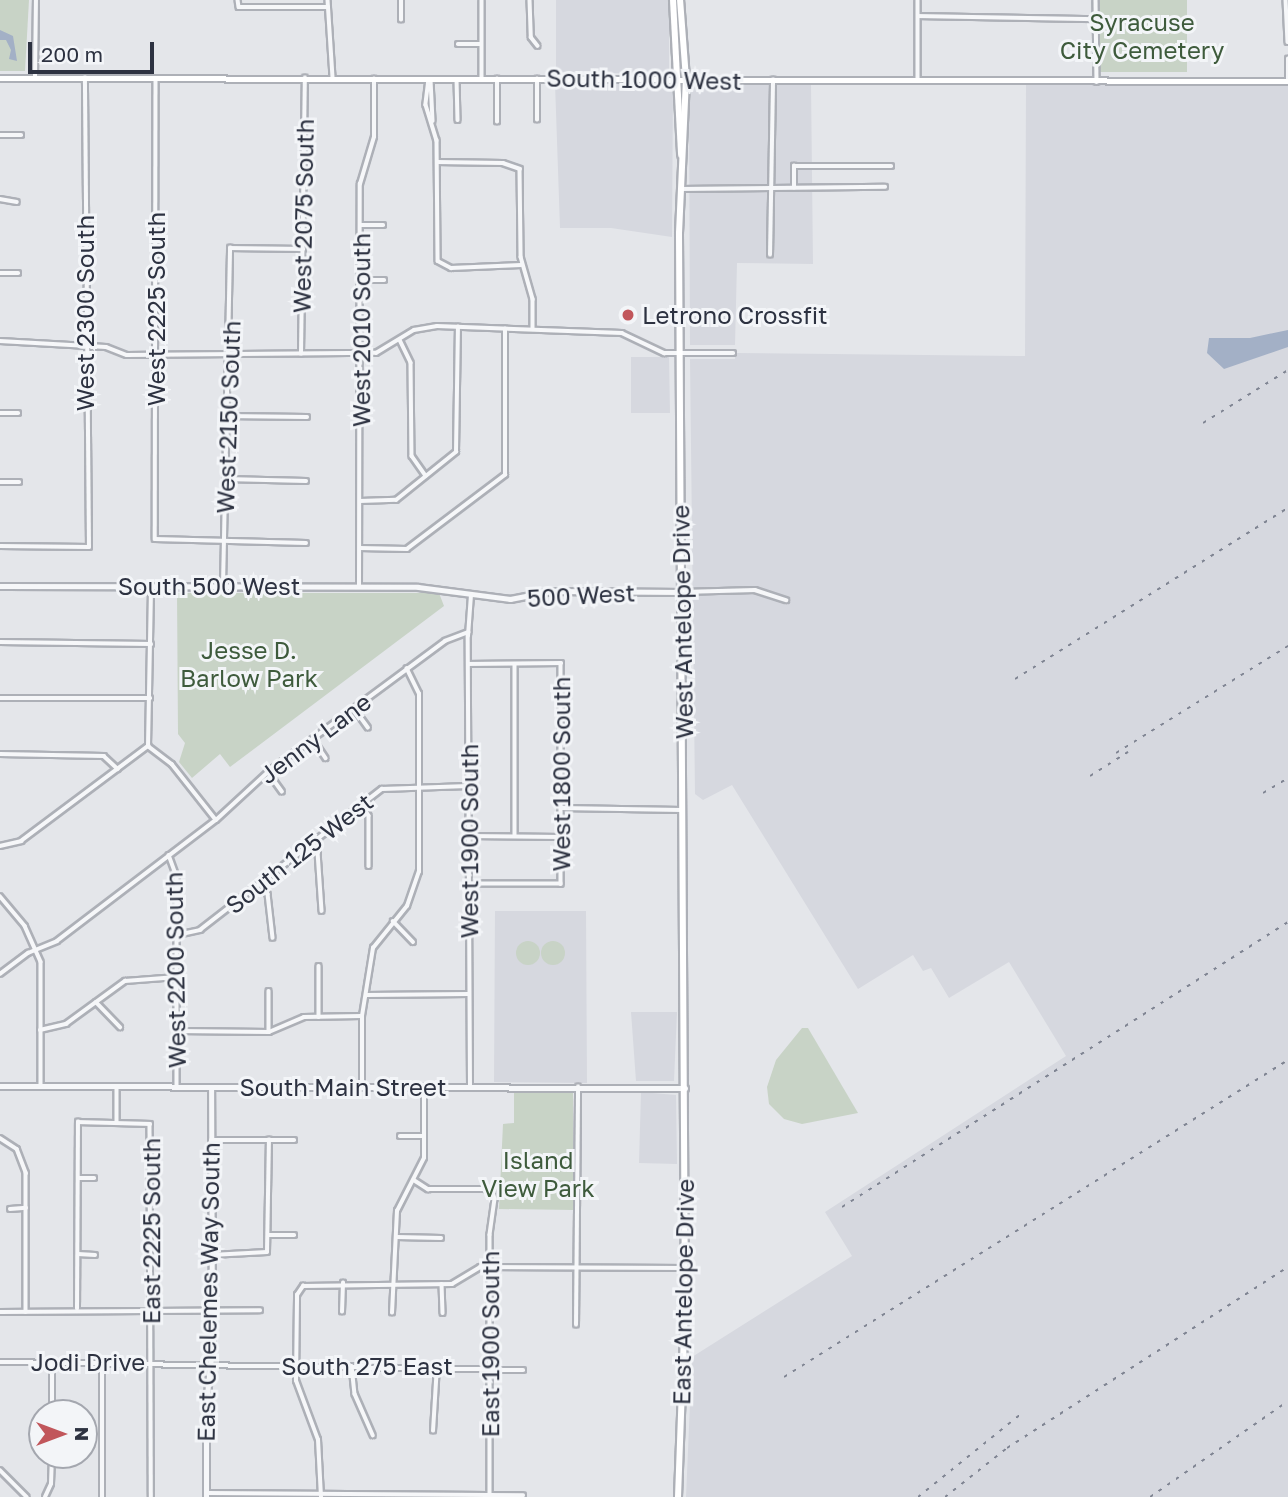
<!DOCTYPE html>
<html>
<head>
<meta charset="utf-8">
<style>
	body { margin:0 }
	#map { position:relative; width:1288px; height:1497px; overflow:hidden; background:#e4e6ea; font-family:"Golos Text",sans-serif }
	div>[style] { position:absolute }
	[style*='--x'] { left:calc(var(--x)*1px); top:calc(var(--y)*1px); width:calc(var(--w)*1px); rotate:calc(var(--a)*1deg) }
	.built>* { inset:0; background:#d6d8df }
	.green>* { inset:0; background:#c8d3c6 }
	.round { border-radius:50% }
	.water>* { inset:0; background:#a3b0c6 }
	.roads { filter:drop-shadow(2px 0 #adb0b7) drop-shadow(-2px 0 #adb0b7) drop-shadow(0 2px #adb0b7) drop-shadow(0 -2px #adb0b7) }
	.minor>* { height:3.5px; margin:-1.75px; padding:0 1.75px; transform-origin:1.75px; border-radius:1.75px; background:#f6f7f9 }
	.tertiary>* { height:5px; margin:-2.5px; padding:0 2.5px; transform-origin:2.5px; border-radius:2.5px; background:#f6f7f9 }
	.secondary>* { height:5px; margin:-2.5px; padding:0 2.5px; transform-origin:2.5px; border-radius:2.5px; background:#fff }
	.primary>* { height:6px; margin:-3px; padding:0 3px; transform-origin:3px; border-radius:3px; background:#fff }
	.rail>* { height:2px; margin-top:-1px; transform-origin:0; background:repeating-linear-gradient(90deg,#7f8492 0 3.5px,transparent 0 10.5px) }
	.dots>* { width:19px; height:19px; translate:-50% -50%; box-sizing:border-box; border:4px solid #f3f5f8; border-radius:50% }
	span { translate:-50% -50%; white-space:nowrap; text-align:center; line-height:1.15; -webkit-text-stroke:6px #f3f5f8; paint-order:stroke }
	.park-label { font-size:24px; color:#3e5b3c }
	.street-label { font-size:24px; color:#2d3241 }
	.poi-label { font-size:24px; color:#2d3241 }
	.left { translate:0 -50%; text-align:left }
	.north { position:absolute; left:28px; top:1399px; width:70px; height:70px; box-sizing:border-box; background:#f3f5f8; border:2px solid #a4a7af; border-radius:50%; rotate:90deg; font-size:19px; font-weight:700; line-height:28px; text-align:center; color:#2d3241 }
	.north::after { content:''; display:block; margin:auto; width:24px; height:32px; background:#c1565b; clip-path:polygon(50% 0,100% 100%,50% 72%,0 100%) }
	.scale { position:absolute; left:28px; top:42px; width:126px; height:32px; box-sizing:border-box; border:4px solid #2d3241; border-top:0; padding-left:9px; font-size:21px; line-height:24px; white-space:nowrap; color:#2d3241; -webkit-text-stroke:5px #f3f5f8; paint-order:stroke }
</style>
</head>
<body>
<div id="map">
	<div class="built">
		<div style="clip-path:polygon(556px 0,669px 0,669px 74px,556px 72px)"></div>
		<div style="clip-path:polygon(555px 83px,673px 84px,672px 237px,611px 228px,560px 228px)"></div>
		<div style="clip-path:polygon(689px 84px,811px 84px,813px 264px,737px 263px,735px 345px,690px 345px)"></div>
		<div style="clip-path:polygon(1026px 84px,1288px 84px,1288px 1497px,686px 1497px,692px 1357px,852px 1256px,825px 1212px,1066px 1056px,1009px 962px,949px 998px,931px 968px,923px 971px,913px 955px,858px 989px,732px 785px,703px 800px,695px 794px,690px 359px,735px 359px,735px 353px,1025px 356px)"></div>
		<div style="clip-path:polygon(631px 357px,669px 357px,670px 413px,631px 413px)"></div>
		<div style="clip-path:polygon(495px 911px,586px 911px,587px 1083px,494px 1082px)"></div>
		<div style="clip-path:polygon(631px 1012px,677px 1012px,674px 1081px,636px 1081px)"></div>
		<div style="clip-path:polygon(641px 1092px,676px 1095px,677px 1164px,639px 1163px)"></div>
	</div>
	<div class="green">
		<div style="clip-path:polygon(0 0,29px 0,25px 71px,0 71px)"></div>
		<div style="clip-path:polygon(1097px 0,1187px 0,1187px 72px,1097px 72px)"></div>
		<div style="clip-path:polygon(177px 593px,439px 593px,444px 606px,230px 767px,220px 754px,192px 778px,179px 762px,185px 743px,178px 734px)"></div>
		<div class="round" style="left:516px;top:941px;width:24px;height:24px"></div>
		<div class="round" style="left:541px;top:941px;width:24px;height:24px"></div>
		<div style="clip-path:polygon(802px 1028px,808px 1028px,858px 1113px,802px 1124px,784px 1119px,769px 1104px,767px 1087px,776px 1060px)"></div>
		<div style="clip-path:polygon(514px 1092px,573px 1092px,573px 1210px,499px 1209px,503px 1124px,514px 1123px)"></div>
	</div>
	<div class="water">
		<div style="clip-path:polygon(0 30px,13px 36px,17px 61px,9px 59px,11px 50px,6px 40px,0 40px)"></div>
		<div style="clip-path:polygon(1288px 330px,1288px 347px,1224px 369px,1207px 353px,1209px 338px,1250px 338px)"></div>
	</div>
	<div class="roads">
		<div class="minor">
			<div style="--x:238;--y:0;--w:7;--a:82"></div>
			<div style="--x:239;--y:7;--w:89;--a:0"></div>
			<div style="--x:328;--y:0;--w:78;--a:86.3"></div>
			<div style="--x:482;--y:0;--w:77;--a:90"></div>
			<div style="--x:530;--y:0;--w:37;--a:88"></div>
			<div style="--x:531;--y:37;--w:11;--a:52"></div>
			<div style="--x:918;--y:0;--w:79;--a:90"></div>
			<div style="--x:1096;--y:0;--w:82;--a:89.3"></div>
			<div style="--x:1286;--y:0;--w:42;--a:87.3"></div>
			<div style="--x:918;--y:16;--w:178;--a:1"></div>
			<div style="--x:401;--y:20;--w:20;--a:-90"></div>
			<div style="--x:458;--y:44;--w:23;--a:0"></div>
			<div style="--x:35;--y:78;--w:78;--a:-89.3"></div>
			<div style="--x:156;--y:79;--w:460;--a:90.1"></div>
			<div style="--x:155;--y:539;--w:151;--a:1.5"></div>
			<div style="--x:429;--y:79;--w:26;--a:97"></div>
			<div style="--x:426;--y:105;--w:37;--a:73"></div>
			<div style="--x:437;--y:140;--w:121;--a:89.5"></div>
			<div style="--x:438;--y:261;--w:15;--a:28"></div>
			<div style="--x:451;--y:268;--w:70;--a:-2.5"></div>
			<div style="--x:457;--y:79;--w:41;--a:88.6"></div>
			<div style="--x:431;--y:80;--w:41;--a:87.2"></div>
			<div style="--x:1288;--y:81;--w:22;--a:-90"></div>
			<div style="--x:537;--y:120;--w:41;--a:-90"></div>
			<div style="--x:497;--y:122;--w:43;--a:-90"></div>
			<div style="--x:0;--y:135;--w:21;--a:0"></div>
			<div style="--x:437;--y:162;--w:66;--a:0.9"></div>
			<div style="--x:503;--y:163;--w:18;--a:19"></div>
			<div style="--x:520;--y:169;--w:88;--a:89.3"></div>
			<div style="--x:521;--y:257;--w:44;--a:74.1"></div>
			<div style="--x:533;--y:299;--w:30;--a:90"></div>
			<div style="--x:794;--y:188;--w:22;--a:-90"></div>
			<div style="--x:794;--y:166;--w:97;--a:0"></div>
			<div style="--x:681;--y:189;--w:204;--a:-0.6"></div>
			<div style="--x:0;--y:199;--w:17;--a:10"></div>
			<div style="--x:361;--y:225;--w:22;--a:0"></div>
			<div style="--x:770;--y:255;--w:175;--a:-89"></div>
			<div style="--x:0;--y:273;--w:18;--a:0"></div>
			<div style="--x:361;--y:280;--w:23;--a:0"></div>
			<div style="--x:400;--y:340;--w:25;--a:64"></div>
			<div style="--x:411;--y:363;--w:93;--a:89.4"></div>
			<div style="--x:412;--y:456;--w:24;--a:55"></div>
			<div style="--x:0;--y:341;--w:106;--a:3.2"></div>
			<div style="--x:106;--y:347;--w:22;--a:21"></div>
			<div style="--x:127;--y:355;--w:249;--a:-0.5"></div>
			<div style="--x:376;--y:353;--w:44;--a:-31.2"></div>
			<div style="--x:414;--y:330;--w:23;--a:-10"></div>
			<div style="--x:437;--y:326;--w:185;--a:2.2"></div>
			<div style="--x:622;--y:333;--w:47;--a:25.5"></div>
			<div style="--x:664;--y:353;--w:69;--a:0"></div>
			<div style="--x:301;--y:354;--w:276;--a:-89.2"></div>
			<div style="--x:0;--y:413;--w:18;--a:0"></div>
			<div style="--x:226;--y:416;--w:81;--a:0.7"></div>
			<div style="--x:226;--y:479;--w:80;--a:1.4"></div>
			<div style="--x:0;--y:482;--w:19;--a:0"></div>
			<div style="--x:360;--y:501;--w:36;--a:-2"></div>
			<div style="--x:396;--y:500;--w:77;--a:-38.7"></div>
			<div style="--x:456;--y:452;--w:125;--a:-89.1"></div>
			<div style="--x:0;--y:546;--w:89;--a:0.6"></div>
			<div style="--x:89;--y:547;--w:469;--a:-90.5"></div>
			<div style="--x:360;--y:548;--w:47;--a:1.2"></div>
			<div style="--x:407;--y:549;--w:123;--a:-37.1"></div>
			<div style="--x:505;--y:475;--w:146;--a:-90"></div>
			<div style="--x:359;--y:585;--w:401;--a:-89.9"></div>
			<div style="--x:360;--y:184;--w:49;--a:-73.4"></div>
			<div style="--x:374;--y:137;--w:58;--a:-90"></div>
			<div style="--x:223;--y:586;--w:338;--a:-88.8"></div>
			<div style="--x:230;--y:248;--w:73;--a:0.8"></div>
			<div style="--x:682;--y:592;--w:73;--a:-1.6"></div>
			<div style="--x:755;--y:590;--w:33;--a:18"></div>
			<div style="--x:0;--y:642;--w:151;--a:0.8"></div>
			<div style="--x:468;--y:664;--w:93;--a:-0.6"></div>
			<div style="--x:561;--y:663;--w:221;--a:90"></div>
			<div style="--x:561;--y:884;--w:92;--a:180"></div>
			<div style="--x:515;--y:665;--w:171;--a:90"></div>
			<div style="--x:0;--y:698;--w:150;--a:0"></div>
			<div style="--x:354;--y:708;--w:24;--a:54"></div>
			<div style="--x:313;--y:739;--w:23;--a:56"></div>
			<div style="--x:148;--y:746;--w:159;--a:-88.9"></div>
			<div style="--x:148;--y:746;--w:30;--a:37"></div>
			<div style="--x:172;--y:764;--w:71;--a:51.8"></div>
			<div style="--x:0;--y:754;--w:104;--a:1.1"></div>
			<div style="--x:104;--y:756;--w:19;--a:43"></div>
			<div style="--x:268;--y:772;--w:24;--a:54"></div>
			<div style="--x:361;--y:804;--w:14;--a:56"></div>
			<div style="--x:369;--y:816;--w:50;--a:90"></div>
			<div style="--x:561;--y:808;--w:120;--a:1"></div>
			<div style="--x:469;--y:836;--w:92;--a:0.6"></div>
			<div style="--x:312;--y:841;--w:13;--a:61"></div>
			<div style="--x:318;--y:852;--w:59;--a:86.1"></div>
			<div style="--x:0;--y:846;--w:22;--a:-13"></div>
			<div style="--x:21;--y:841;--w:159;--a:-36.8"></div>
			<div style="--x:169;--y:855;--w:23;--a:70"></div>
			<div style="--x:177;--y:877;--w:210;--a:90"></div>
			<div style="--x:261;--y:883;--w:13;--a:58"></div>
			<div style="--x:268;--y:894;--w:44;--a:83.5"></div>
			<div style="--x:0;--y:896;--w:39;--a:50"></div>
			<div style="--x:25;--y:926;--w:39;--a:66"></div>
			<div style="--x:41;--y:962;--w:124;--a:90"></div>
			<div style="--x:393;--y:921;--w:29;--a:46"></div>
			<div style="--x:177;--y:935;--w:24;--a:-12"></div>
			<div style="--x:200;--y:930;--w:230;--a:-37.8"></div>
			<div style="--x:382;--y:789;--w:86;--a:-2"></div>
			<div style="--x:319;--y:966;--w:51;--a:90"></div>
			<div style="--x:0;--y:974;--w:35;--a:-37"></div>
			<div style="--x:28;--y:953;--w:31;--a:-22"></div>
			<div style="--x:57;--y:941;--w:200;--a:-37.3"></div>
			<div style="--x:216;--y:820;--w:71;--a:-42.7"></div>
			<div style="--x:268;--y:772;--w:220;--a:-36.5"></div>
			<div style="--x:445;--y:641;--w:25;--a:-21"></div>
			<div style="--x:269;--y:991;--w:41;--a:90"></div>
			<div style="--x:367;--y:995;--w:102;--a:-0.6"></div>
			<div style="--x:96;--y:1002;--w:35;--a:46"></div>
			<div style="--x:40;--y:1030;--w:27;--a:-13"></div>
			<div style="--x:66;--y:1024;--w:73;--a:-36.1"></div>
			<div style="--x:125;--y:981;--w:52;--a:-4.4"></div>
			<div style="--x:177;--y:1031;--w:92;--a:0.6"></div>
			<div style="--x:269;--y:1032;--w:38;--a:-23"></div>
			<div style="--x:304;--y:1017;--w:57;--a:-1"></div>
			<div style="--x:117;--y:1086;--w:37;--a:90"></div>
			<div style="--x:470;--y:1086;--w:450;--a:-90.3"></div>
			<div style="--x:468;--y:636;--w:41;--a:-85.8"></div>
			<div style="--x:362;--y:1087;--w:71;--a:-90"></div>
			<div style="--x:362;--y:1016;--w:69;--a:-80.8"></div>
			<div style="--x:373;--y:948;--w:54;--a:-51"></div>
			<div style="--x:407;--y:906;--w:36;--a:-71"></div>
			<div style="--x:419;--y:872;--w:178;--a:-90"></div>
			<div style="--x:419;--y:694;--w:28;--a:-116"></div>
			<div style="--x:400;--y:1136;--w:24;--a:0"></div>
			<div style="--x:0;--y:1138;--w:20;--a:33"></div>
			<div style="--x:17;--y:1149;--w:26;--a:69"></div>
			<div style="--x:26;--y:1173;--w:139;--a:90"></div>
			<div style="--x:211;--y:1140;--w:83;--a:0"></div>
			<div style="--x:78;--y:1178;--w:16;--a:0"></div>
			<div style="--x:414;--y:1180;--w:17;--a:33"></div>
			<div style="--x:428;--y:1189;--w:57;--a:0"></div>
			<div style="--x:485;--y:1189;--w:9;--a:21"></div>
			<div style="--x:493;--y:1192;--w:7;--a:74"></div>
			<div style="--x:495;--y:1199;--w:36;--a:98"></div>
			<div style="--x:490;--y:1235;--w:262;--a:90"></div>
			<div style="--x:10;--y:1209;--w:16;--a:-4"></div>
			<div style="--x:268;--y:1235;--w:26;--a:0"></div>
			<div style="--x:397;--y:1237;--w:44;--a:1.3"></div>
			<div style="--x:78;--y:1254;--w:17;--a:3"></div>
			<div style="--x:211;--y:1255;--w:56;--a:-3.1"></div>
			<div style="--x:267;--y:1252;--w:112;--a:-89"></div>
			<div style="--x:442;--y:1284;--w:29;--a:88"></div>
			<div style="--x:77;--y:1309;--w:187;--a:-89.7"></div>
			<div style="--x:78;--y:1122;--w:72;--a:1.6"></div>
			<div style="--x:150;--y:1124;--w:373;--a:89.8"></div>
			<div style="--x:0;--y:1312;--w:260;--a:-0.4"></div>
			<div style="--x:342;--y:1312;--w:29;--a:-88"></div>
			<div style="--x:392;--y:1313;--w:102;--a:-87.2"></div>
			<div style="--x:397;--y:1211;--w:59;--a:-63"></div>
			<div style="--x:424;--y:1158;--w:71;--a:-90"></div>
			<div style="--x:576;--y:1325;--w:238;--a:-89.5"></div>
			<div style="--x:0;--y:1362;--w:523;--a:0.88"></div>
			<div style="--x:352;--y:1366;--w:28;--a:84"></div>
			<div style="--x:355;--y:1394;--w:45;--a:66.3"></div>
			<div style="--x:52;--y:1413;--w:50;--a:-90"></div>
			<div style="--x:433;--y:1431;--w:65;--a:-86.5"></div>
			<div style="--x:0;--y:1470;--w:38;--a:45"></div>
			<div style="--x:207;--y:1493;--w:316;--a:0.4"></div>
			<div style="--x:45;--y:1497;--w:14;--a:-65"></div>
			<div style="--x:51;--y:1484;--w:29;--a:-88"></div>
			<div style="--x:102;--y:1497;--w:135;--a:-90"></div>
			<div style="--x:321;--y:1497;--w:57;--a:-93"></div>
			<div style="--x:318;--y:1440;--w:63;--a:-110.4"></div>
			<div style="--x:296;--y:1381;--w:86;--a:-89.3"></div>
			<div style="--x:297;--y:1295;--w:11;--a:-56"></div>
			<div style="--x:303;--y:1286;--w:149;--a:-0.8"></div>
			<div style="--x:452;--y:1284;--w:33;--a:-31"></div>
			<div style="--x:480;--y:1267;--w:204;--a:0.3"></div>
		</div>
		<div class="tertiary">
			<div style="--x:0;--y:586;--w:418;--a:0.1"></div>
			<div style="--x:418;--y:587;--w:93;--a:7.4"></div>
			<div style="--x:510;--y:599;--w:42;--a:-11"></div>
			<div style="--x:551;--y:591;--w:131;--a:0.4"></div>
			<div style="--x:0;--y:1086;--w:685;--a:0.17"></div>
			<div style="--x:206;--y:1497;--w:93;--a:-90"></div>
			<div style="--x:206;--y:1404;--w:57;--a:-84"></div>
			<div style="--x:212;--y:1347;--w:260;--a:-90.2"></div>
		</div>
		<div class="secondary">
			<div style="--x:0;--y:78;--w:1288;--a:0.13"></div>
		</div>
		<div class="primary">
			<div style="--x:673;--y:0;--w:155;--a:87"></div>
			<div style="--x:678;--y:1497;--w:187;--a:-87.9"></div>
			<div style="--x:685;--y:1310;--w:1077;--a:-90.32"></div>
			<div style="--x:679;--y:233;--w:154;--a:-87.4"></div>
			<div style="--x:686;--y:79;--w:79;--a:-94.3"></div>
		</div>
	</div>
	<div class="rail">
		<div style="--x:1203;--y:423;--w:100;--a:-31.9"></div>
		<div style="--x:1015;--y:679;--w:322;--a:-32.1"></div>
		<div style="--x:1116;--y:753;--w:203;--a:-31.9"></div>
		<div style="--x:1090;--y:776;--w:45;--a:-32.3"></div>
		<div style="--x:1263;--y:793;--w:29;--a:-31"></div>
		<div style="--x:842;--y:1207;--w:529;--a:-32.58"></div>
		<div style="--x:784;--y:1377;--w:595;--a:-32.17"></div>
		<div style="--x:918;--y:1497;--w:132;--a:-38.9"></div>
		<div style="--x:945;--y:1497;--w:79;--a:-38.3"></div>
		<div style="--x:1007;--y:1448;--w:334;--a:-32.8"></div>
		<div style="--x:1150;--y:1497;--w:168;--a:-34.8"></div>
	</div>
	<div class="dots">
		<div style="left:628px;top:315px;background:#c1565b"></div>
	</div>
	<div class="park-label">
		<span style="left:1142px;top:36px">Syracuse<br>City Cemetery</span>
		<span style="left:249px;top:664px">Jesse D.<br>Barlow Park</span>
		<span style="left:538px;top:1174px">Island<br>View Park</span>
	</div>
	<div class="street-label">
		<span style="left:644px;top:79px;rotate:1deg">South 1000 West</span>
		<span style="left:303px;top:216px;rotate:-89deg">West 2075 South</span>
		<span style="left:156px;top:309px;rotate:-90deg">West 2225 South</span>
		<span style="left:85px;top:313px;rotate:-90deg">West 2300 South</span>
		<span style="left:361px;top:330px;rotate:-90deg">West 2010 South</span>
		<span style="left:228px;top:417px;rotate:-88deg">West 2150 South</span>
		<span style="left:209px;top:586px">South 500 West</span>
		<span style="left:581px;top:595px;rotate:-3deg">500 West</span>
		<span style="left:682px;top:622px;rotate:-91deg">West Antelope Drive</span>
		<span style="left:315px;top:738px;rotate:-37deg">Jenny Lane</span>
		<span style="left:561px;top:774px;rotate:-90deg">West 1800 South</span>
		<span style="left:469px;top:841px;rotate:-90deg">West 1900 South</span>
		<span style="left:299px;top:853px;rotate:-38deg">South 125 West</span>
		<span style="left:175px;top:970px;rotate:-91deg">West 2200 South</span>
		<span style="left:343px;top:1087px">South Main Street</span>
		<span style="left:151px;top:1231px;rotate:-90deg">East 2225 South</span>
		<span style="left:208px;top:1292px;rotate:-89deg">East Chelemes Way South</span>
		<span style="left:683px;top:1292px;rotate:-89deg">East Antelope Drive</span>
		<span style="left:490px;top:1344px;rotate:-90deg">East 1900 South</span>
		<span style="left:88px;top:1362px">Jodi Drive</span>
		<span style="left:367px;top:1366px">South 275 East</span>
	</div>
	<div class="poi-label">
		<span class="left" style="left:642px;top:315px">Letrono Crossfit</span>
	</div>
	<div class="north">N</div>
	<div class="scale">200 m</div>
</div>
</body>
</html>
